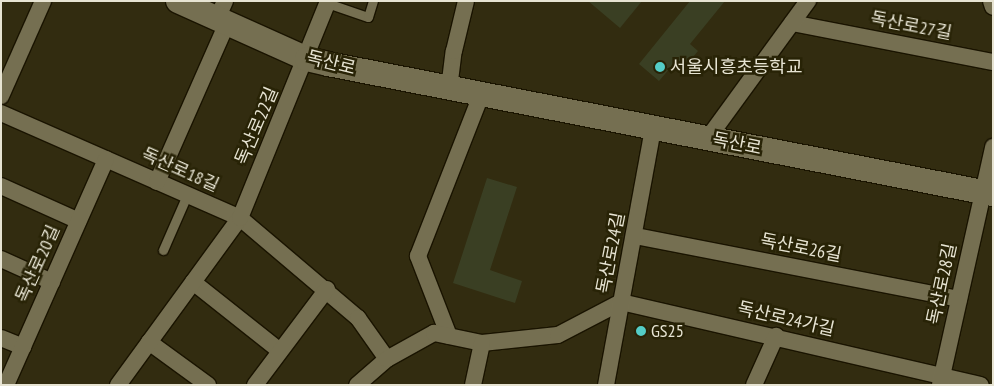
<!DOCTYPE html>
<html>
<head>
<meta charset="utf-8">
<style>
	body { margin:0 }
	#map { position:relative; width:994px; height:386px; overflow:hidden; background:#322c10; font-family:"PT Sans Narrow","Noto Sans KR",sans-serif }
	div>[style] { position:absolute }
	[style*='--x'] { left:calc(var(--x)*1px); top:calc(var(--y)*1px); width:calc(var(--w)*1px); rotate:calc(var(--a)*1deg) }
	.building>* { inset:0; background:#3a3f23 }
	.roads { filter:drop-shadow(1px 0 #1a1400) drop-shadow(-1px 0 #1a1400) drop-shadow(0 1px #1a1400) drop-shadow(0 -1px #1a1400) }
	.service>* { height:9px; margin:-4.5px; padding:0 4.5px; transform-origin:4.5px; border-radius:4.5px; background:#756f51 }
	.minor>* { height:16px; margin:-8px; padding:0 8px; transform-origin:8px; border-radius:8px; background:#756f51 }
	.secondary>* { height:24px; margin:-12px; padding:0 12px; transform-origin:12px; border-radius:12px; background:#756f51 }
	.dots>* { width:14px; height:14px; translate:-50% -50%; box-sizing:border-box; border:2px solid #282306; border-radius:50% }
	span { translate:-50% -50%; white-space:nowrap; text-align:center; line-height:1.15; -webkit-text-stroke:5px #282306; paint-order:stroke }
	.street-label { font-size:18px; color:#e7e4d3 }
	.poi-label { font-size:18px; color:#e7e4d3 }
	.left { translate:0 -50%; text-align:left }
	.frame { position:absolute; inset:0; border:2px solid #e7e4d3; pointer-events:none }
</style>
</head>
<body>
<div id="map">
	<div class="building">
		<div style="clip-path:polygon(588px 1px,642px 1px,620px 28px)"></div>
		<div style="clip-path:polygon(690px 1px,725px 1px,690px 44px,698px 51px,685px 67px,677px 60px,659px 81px,639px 64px)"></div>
		<div style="clip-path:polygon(487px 178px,517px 187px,490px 270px,522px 281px,515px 303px,453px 283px)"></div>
	</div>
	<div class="roads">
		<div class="service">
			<div style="--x:327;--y:3;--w:43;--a:18.9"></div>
			<div style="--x:368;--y:17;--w:17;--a:-73"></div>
			<div style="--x:163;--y:250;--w:60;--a:-66.4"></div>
		</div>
		<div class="minor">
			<div style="--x:991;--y:1;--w:6;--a:72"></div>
			<div style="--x:217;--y:19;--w:20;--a:-66"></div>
			<div style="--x:792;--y:23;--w:205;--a:11"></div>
			<div style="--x:449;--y:89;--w:38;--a:-83"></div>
			<div style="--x:454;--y:51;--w:51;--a:-76.5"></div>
			<div style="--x:1;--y:96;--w:104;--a:-66.1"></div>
			<div style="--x:1;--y:113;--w:261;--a:23.7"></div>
			<div style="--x:240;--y:218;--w:155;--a:40.3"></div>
			<div style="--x:358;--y:318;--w:50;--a:54.7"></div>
			<div style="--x:708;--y:138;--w:170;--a:-53.9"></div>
			<div style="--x:157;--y:182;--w:174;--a:-66.2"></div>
			<div style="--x:1;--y:186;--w:85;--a:24.2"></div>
			<div style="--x:635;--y:236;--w:330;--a:11"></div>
			<div style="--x:1;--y:259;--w:56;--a:24.3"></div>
			<div style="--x:193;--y:282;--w:111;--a:38.4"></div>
			<div style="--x:449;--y:336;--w:86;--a:-111.2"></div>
			<div style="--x:418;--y:256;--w:173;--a:-68.6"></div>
			<div style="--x:1;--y:338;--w:24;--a:22"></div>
			<div style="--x:149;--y:342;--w:73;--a:36.1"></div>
			<div style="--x:6;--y:385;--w:247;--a:-66.1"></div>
			<div style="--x:118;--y:385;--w:207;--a:-53.9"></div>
			<div style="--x:240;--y:218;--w:234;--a:-67.9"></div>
			<div style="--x:255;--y:385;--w:120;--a:-53.1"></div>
			<div style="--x:357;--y:385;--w:40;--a:-41"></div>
			<div style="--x:387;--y:359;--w:54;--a:-29"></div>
			<div style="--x:434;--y:333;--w:49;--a:11.8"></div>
			<div style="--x:482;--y:343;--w:76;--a:-6"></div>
			<div style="--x:558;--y:335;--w:71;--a:-27.6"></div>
			<div style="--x:621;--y:302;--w:369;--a:13"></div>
			<div style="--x:473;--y:385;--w:43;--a:-77.9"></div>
			<div style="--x:606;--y:385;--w:261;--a:-79.6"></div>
			<div style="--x:754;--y:385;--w:54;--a:-65.8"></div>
			<div style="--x:940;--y:385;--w:244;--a:-77.4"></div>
		</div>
		<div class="secondary">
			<div style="--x:178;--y:1;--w:141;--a:24.2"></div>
			<div style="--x:307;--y:59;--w:22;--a:13"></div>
			<div style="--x:328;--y:64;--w:678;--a:11.06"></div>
		</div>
	</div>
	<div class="dots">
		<div style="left:660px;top:67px;background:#54cdc7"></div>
		<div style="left:641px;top:331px;background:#54cdc7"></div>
	</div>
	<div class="street-label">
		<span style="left:911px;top:26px;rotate:11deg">독산로27길</span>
		<span style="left:331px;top:63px;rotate:14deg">독산로</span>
		<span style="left:257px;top:126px;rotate:-67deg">독산로22길</span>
		<span style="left:737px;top:144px;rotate:11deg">독산로</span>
		<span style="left:180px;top:170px;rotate:24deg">독산로18길</span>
		<span style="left:801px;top:248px;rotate:11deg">독산로26길</span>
		<span style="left:611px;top:253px;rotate:-79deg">독산로24길</span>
		<span style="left:38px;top:264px;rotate:-66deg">독산로20길</span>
		<span style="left:942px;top:284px;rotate:-78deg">독산로28길</span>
		<span style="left:786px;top:319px;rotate:13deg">독산로24가길</span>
	</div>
	<div class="poi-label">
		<span class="left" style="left:670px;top:67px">서울시흥초등학교</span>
		<span class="left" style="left:651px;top:331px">GS25</span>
	</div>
	<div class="frame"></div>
</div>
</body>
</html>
